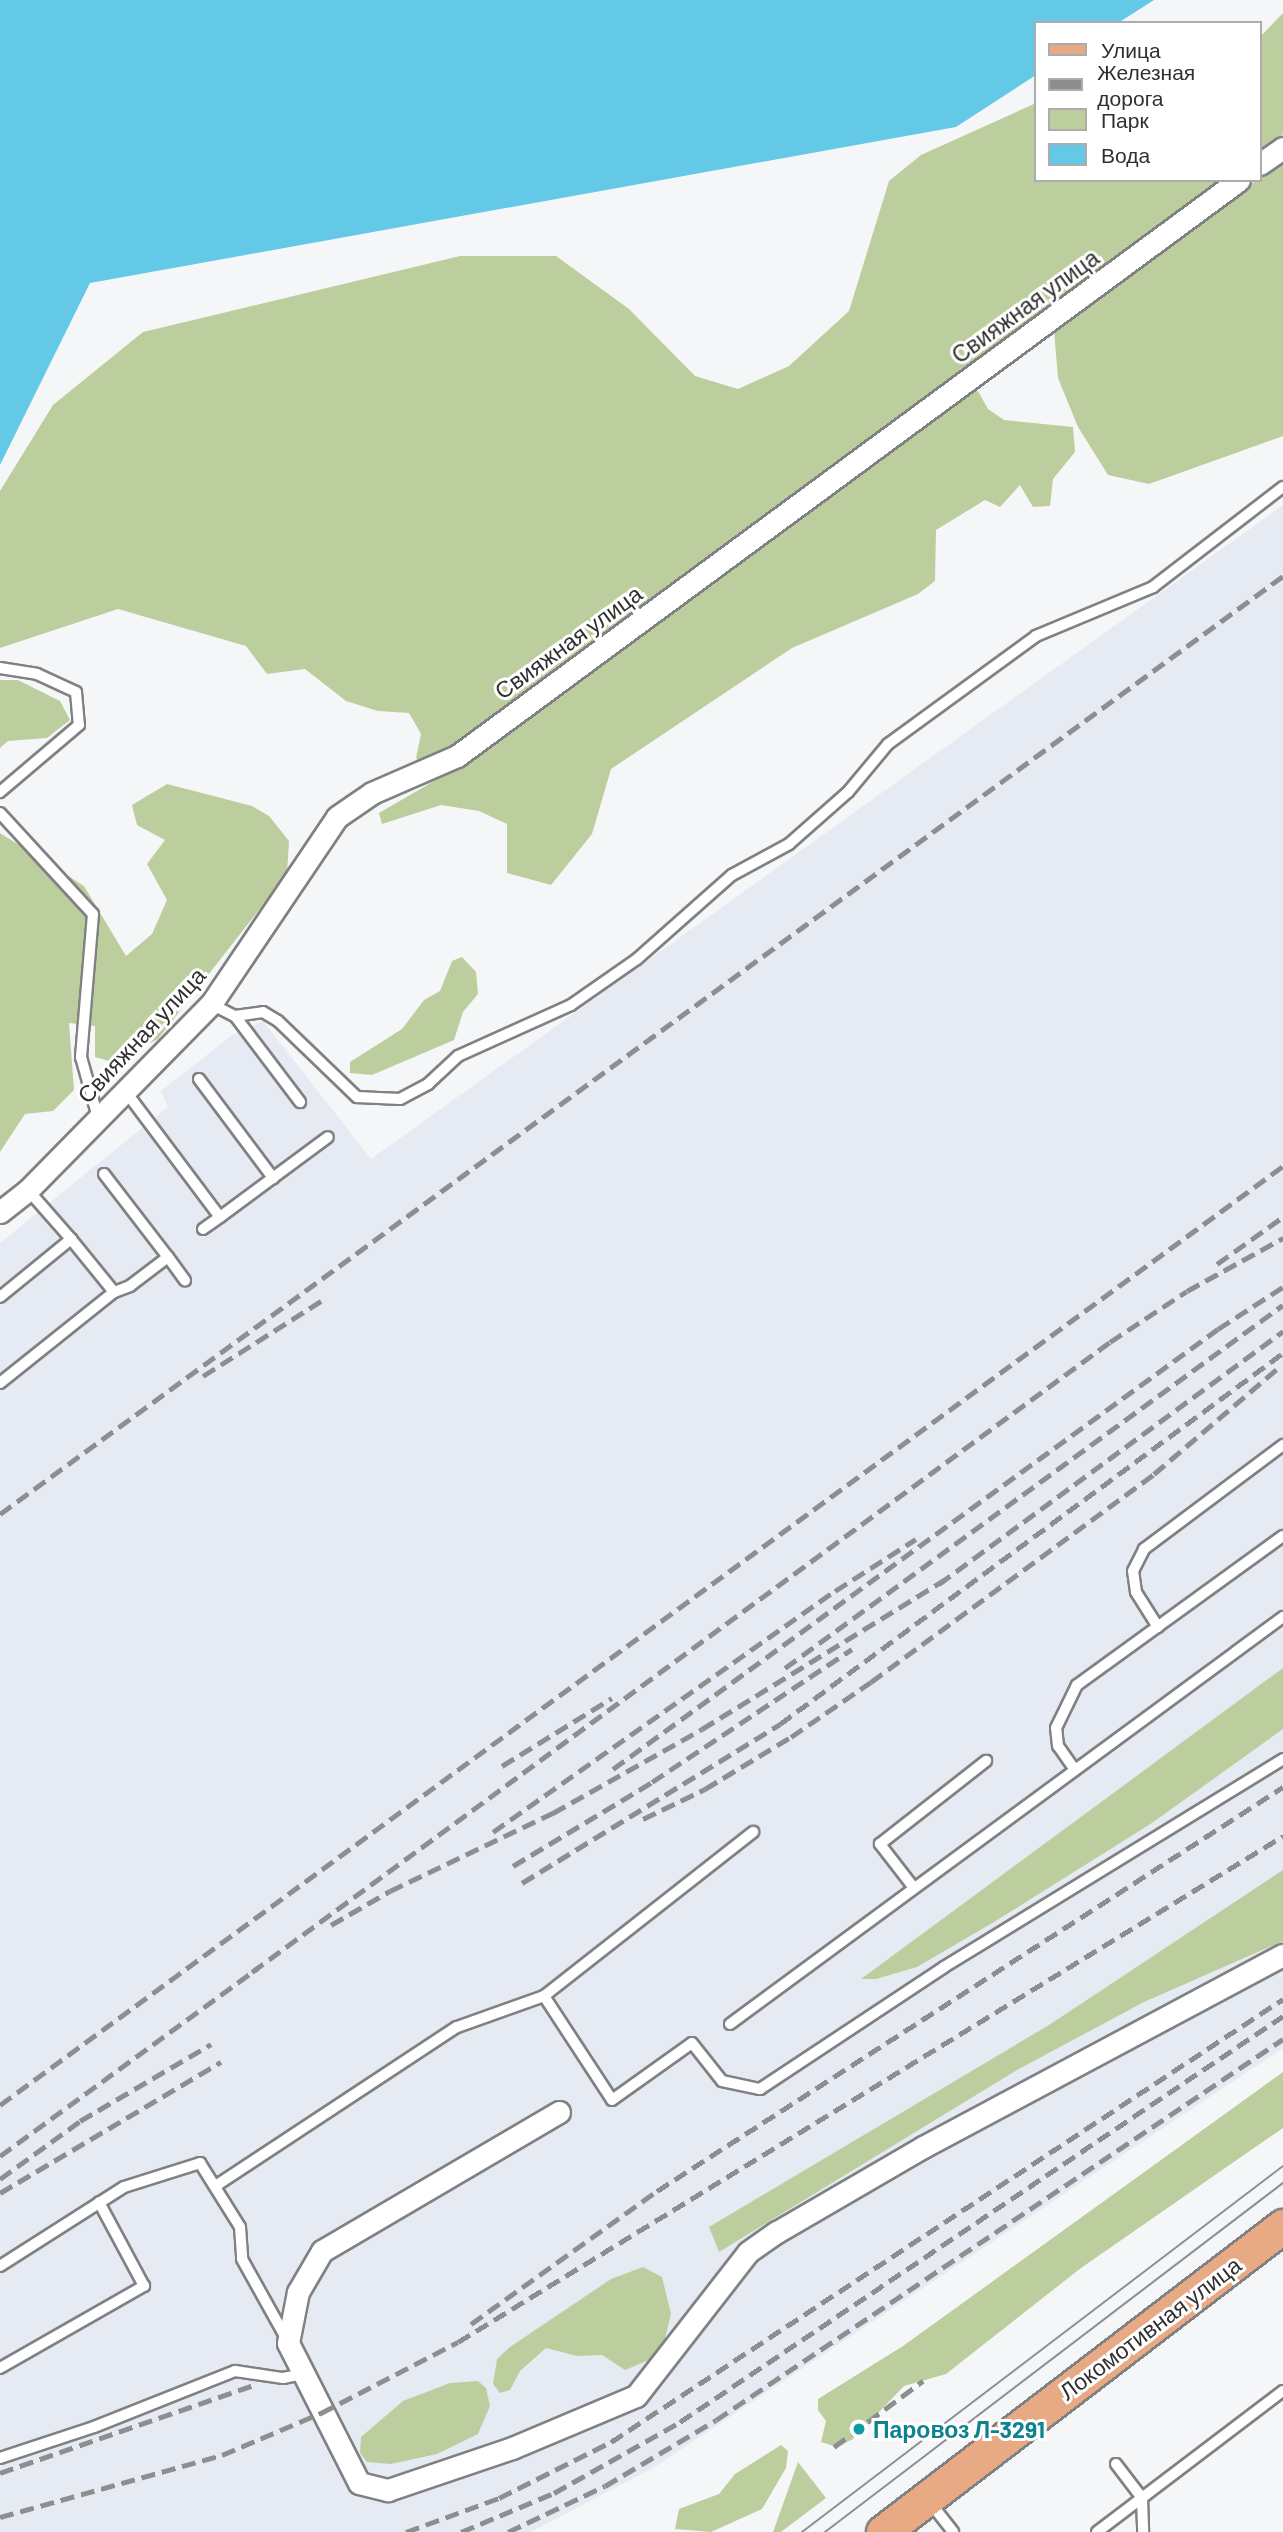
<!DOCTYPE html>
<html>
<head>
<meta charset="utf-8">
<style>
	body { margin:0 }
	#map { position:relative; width:1283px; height:2532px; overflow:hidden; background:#f5f6f8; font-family:Barlow,sans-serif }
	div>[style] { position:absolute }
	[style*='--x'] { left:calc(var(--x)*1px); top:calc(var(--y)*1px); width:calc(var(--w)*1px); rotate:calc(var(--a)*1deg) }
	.built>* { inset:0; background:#e6eaf3 }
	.green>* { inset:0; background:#bdce9e }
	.water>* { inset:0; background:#63c9e7 }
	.roads { filter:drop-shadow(2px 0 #808183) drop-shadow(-2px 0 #808183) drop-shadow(0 2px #808183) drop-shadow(0 -2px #808183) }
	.service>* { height:10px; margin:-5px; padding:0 5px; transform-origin:5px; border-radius:5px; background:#fff }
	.minor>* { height:21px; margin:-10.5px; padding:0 10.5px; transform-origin:10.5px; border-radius:10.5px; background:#fff }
	.primary>* { height:33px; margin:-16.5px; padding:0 16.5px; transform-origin:16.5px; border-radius:16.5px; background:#e7aa85 }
	.tram>* { height:2px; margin:-1px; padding:0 1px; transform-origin:1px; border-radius:1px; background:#8d8e8f }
	.rail>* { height:5px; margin-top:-2.5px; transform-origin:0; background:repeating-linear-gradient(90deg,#8d8e8f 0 14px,transparent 0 21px) }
	.dots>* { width:19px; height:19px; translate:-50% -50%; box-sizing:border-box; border:4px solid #fff; border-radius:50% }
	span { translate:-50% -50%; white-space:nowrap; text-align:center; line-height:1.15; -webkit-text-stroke:6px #fff; paint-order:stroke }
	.street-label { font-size:23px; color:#303031 }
	.culture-label { font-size:23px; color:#0d838f; font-weight:700 }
	.left { translate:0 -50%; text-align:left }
	.legend { position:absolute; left:1034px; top:21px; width:228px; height:161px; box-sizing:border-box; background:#fff; border:2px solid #acacad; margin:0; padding:9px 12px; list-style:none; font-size:21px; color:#303031 }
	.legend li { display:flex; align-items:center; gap:14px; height:35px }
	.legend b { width:35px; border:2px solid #acacad }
</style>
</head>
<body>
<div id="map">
	<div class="built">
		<div style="clip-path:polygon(1283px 505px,1283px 2048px,653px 2468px,531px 2532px,0 2532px,0 1243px,168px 1107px,161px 1091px,231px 1036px,263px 1021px,371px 1159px)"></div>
	</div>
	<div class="green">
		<div style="clip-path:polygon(1283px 13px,1283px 134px,1260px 150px,1260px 37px)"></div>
		<div style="clip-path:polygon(1036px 103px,1036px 180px,1220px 180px,762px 526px,427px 767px,416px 758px,421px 734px,409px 713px,378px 711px,346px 701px,305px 669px,267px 674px,246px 646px,118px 609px,0 648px,0 491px,53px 405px,143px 332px,460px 256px,556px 256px,629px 309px,695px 376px,738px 389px,789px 366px,849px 311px,889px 181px,921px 155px)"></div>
		<div style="clip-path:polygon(1283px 161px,1283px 436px,1149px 484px,1108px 475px,1078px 427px,1058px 378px,1054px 330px)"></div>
		<div style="clip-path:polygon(978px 391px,988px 409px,1004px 420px,1073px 427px,1075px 452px,1053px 479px,1050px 506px,1033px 507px,1020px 485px,1000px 507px,985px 500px,936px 530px,935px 581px,918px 594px,792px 648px,611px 769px,592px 834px,551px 885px,507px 873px,507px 824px,479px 811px,441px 805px,382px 824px,379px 813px,453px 770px,965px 394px)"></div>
		<div style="clip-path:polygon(0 680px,18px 680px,60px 701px,70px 720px,47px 738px,8px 741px,0 748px)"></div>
		<div style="clip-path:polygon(167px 784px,252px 806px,269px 816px,289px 841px,287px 874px,158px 1039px,112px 1062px,95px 1057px,95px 1026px,69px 1023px,74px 1090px,53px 1111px,25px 1114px,0 1152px,0 833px,84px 886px,126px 956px,152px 934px,167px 900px,147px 864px,165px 840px,137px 825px,132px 805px)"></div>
		<div style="clip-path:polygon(462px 957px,476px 972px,478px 994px,463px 1012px,454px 1040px,372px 1075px,350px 1073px,350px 1062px,402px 1029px,424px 1000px,440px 991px,452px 961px)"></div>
		<div style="clip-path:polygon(1283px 1668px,1283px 1729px,1152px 1823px,994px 1922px,917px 1967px,876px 1979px,861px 1979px)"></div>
		<div style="clip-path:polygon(1283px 1870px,1283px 1941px,1144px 2002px,1017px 2070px,719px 2252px,709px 2227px,1049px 2025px)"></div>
		<div style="clip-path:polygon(1283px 2072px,1283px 2128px,1081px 2268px,946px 2374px,904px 2386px,853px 2439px,837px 2447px,821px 2442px,826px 2421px,818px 2410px,818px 2399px,903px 2346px)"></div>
		<div style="clip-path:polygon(643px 2267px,662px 2277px,671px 2314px,663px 2347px,649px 2360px,625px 2370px,602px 2355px,577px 2356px,546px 2348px,520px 2371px,510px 2390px,500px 2393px,493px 2384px,497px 2359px,510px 2347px,611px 2279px)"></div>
		<div style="clip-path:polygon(478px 2381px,486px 2388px,490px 2406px,478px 2434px,437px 2454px,391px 2464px,367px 2462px,360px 2453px,361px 2437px,403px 2401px,450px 2383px)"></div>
		<div style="clip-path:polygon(781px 2445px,788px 2451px,786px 2468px,762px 2509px,711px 2532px,675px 2529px,679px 2509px,719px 2494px,735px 2474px)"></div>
		<div style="clip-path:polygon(798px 2462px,826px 2498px,781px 2532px,773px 2532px)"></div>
	</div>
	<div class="water">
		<div style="clip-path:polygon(0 0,1154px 0,1118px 23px,1036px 23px,1036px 75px,956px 127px,90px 283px,0 465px)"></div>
	</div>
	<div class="roads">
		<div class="service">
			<div style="--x:0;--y:668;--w:37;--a:9"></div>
			<div style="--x:37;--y:674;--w:43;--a:24.8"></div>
			<div style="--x:76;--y:692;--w:33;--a:85"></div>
			<div style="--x:79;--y:725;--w:104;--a:139.7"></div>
			<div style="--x:0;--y:813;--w:137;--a:47.4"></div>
			<div style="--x:93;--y:914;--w:144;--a:94.8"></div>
			<div style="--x:81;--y:1057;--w:66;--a:74.3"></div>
			<div style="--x:211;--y:1004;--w:27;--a:27"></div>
			<div style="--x:235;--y:1016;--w:108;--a:52.9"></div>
			<div style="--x:235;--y:1016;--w:28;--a:-8"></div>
			<div style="--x:263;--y:1012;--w:17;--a:31"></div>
			<div style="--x:278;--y:1021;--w:110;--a:43.9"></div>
			<div style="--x:357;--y:1097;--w:43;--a:2.7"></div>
			<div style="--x:400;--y:1099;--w:32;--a:-28"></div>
			<div style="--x:428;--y:1084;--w:41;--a:-43"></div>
			<div style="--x:458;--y:1056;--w:124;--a:-24.3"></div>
			<div style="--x:571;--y:1005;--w:80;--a:-34.9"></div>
			<div style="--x:637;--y:959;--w:127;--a:-41.5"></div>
			<div style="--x:732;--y:875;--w:65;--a:-28.5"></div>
			<div style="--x:789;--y:844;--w:79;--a:-41.4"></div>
			<div style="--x:848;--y:792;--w:62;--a:-50.2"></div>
			<div style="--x:888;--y:744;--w:183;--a:-36.1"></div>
			<div style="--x:1036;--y:636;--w:127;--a:-22.7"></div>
			<div style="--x:1153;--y:587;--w:164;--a:-37.6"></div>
			<div style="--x:199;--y:1079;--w:124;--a:53.2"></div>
			<div style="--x:126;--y:1092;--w:156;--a:53.1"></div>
			<div style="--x:220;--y:1217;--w:134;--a:-36.5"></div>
			<div style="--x:104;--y:1174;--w:105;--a:52.4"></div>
			<div style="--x:168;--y:1257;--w:48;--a:142.7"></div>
			<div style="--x:130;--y:1286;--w:17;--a:159"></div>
			<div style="--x:203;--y:1229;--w:21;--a:-35"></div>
			<div style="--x:168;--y:1257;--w:29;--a:54"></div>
			<div style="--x:0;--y:1297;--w:92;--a:-39.2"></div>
			<div style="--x:71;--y:1239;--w:65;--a:-131.3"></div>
			<div style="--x:0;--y:1383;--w:146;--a:-38.6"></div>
			<div style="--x:114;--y:1292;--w:68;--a:-129.1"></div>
			<div style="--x:1158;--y:1627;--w:41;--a:-122.2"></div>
			<div style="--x:1136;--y:1592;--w:21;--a:-98"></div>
			<div style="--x:1133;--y:1571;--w:25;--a:-63"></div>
			<div style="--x:1144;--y:1549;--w:174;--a:-36.8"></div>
			<div style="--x:1075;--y:1770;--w:29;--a:-125"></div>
			<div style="--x:1058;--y:1746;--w:18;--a:-96"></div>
			<div style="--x:1056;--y:1728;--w:48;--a:-64"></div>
			<div style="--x:1077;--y:1685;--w:254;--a:-35.9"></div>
			<div style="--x:914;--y:1888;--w:56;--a:-127.7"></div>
			<div style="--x:880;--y:1844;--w:135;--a:-38.1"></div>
			<div style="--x:544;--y:1996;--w:124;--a:56.8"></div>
			<div style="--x:612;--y:2100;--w:98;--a:-35.5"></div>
			<div style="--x:692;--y:2043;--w:48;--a:51.7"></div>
			<div style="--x:722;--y:2081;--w:39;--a:12"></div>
			<div style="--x:760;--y:2089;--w:221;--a:-33.5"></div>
			<div style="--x:944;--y:1967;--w:398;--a:-31.5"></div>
			<div style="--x:730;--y:2024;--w:687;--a:-36.35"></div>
			<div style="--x:217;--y:2185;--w:287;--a:-33.4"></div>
			<div style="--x:457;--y:2027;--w:92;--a:-19.6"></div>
			<div style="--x:544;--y:1996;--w:266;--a:-38.1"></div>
			<div style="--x:0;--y:2266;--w:147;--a:-32.5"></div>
			<div style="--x:124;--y:2187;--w:80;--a:-17.5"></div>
			<div style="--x:200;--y:2163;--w:75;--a:58"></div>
			<div style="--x:240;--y:2227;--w:32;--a:86"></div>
			<div style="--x:242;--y:2259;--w:93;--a:60.9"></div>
			<div style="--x:0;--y:2368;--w:166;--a:-29.7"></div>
			<div style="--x:144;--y:2286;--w:95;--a:-118.2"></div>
			<div style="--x:0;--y:2458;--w:99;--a:-18.3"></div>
			<div style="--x:94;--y:2427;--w:152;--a:-21.7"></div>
			<div style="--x:235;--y:2371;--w:49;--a:8.3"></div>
			<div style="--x:283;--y:2378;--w:20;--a:-11"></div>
			<div style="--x:1116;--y:2464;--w:43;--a:52.6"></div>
			<div style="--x:1142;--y:2498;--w:34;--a:88"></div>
			<div style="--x:929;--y:2501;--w:39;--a:52"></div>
			<div style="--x:1097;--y:2532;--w:233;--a:-37.2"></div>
		</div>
		<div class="minor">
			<div style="--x:1260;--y:164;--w:28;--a:-35"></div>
			<div style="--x:0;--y:1212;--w:36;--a:-38"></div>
			<div style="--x:28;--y:1190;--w:261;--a:-45.5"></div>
			<div style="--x:211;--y:1004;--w:225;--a:-56"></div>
			<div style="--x:337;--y:817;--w:42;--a:-34.4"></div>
			<div style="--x:372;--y:793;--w:93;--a:-23.5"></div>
			<div style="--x:457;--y:756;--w:971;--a:-36.37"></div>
			<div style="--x:559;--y:2112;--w:275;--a:149.6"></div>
			<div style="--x:322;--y:2251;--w:48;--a:120.3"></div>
			<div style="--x:298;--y:2292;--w:52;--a:101.1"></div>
			<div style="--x:288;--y:2343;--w:157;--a:63.1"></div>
			<div style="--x:359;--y:2483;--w:30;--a:14"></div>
			<div style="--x:388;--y:2490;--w:131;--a:-18.7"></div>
			<div style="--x:512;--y:2448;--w:134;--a:-22.8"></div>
			<div style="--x:636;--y:2396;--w:182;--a:-52.1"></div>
			<div style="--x:748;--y:2252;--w:35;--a:-35"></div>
			<div style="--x:777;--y:2232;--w:169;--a:-30.2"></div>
			<div style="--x:923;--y:2147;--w:408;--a:-28.1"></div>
		</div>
		<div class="primary">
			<div style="--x:883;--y:2532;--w:504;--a:-37.42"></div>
		</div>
	</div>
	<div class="tram">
		<div style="--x:802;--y:2532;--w:604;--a:-37.27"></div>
		<div style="--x:825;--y:2532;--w:576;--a:-37.31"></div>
	</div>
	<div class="rail">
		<div style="--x:1217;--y:1264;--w:81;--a:-35.5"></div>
		<div style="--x:203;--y:1376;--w:140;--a:-32.4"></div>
		<div style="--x:0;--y:1514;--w:1589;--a:-36.17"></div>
		<div style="--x:939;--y:1584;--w:427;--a:-36.3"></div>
		<div style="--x:785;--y:1668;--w:616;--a:-36.09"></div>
		<div style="--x:502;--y:1766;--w:129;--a:-31.7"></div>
		<div style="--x:613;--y:1769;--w:748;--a:-36.03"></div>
		<div style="--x:1218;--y:1329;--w:77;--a:-32.9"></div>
		<div style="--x:643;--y:1819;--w:69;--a:-25.8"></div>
		<div style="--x:705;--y:1789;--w:100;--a:-31.2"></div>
		<div style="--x:791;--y:1737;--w:97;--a:-34.5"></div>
		<div style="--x:871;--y:1682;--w:351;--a:-36.3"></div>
		<div style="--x:1154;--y:1474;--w:163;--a:-40.5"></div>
		<div style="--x:493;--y:1832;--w:418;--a:-35.2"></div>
		<div style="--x:835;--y:1591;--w:96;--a:-32.7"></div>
		<div style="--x:513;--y:1866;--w:162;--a:-31.1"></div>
		<div style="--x:652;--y:1782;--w:240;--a:-33.6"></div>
		<div style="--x:522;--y:1883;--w:303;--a:-31.6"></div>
		<div style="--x:780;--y:1724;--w:625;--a:-36.41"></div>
		<div style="--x:331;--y:1925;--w:68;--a:-30"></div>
		<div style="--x:390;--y:1891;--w:181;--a:-25.6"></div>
		<div style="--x:553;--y:1813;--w:171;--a:-29.4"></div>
		<div style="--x:702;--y:1729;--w:286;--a:-31.6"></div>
		<div style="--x:252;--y:1972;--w:1064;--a:-36.29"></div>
		<div style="--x:1110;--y:1342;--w:92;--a:-33.5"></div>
		<div style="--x:1187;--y:1291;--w:110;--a:-28.9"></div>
		<div style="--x:0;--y:2105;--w:1590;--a:-36.2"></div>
		<div style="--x:0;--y:2156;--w:319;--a:-36.1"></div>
		<div style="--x:0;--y:2179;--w:99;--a:-35.9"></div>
		<div style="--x:80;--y:2121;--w:152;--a:-30.4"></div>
		<div style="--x:0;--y:2193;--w:257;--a:-30.7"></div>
		<div style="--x:471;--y:2324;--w:229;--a:-35.6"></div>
		<div style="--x:657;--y:2191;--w:745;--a:-32.84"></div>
		<div style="--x:834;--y:2447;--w:111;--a:-36.6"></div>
		<div style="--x:0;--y:2473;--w:269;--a:-19.1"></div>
		<div style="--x:0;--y:2517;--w:230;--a:-15.6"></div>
		<div style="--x:222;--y:2455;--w:108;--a:-23"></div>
		<div style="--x:321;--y:2413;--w:154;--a:-27.4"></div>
		<div style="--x:458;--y:2342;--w:968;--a:-31.52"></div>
		<div style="--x:406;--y:2532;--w:99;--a:-20.1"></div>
		<div style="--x:499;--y:2498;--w:125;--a:-26.6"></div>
		<div style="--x:611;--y:2442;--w:805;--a:-33.39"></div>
		<div style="--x:461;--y:2532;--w:101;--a:-22.8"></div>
		<div style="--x:554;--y:2493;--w:145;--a:-29.4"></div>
		<div style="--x:680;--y:2422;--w:727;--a:-33.95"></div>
		<div style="--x:508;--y:2532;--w:107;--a:-25.4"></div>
		<div style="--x:605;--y:2486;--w:129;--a:-30.7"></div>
		<div style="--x:716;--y:2420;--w:683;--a:-33.9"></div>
	</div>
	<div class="dots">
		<div style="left:859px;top:2429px;background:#0f9aa8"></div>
	</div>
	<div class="street-label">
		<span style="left:1025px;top:306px;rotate:-36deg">Свияжная улица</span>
		<span style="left:568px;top:642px;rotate:-36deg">Свияжная улица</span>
		<span style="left:141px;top:1035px;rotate:-47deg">Свияжная улица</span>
		<span style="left:1150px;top:2328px;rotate:-37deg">Локомотивная улица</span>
	</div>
	<div class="culture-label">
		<span class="left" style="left:873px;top:2429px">Паровоз Л-3291</span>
	</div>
	<ul class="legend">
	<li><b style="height:9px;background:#e7aa85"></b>Улица</li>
	<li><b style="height:9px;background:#8d8e8f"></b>Железная дорога</li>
	<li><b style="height:19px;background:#bdce9e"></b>Парк</li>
	<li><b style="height:19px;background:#63c9e7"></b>Вода</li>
	</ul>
</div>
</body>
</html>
